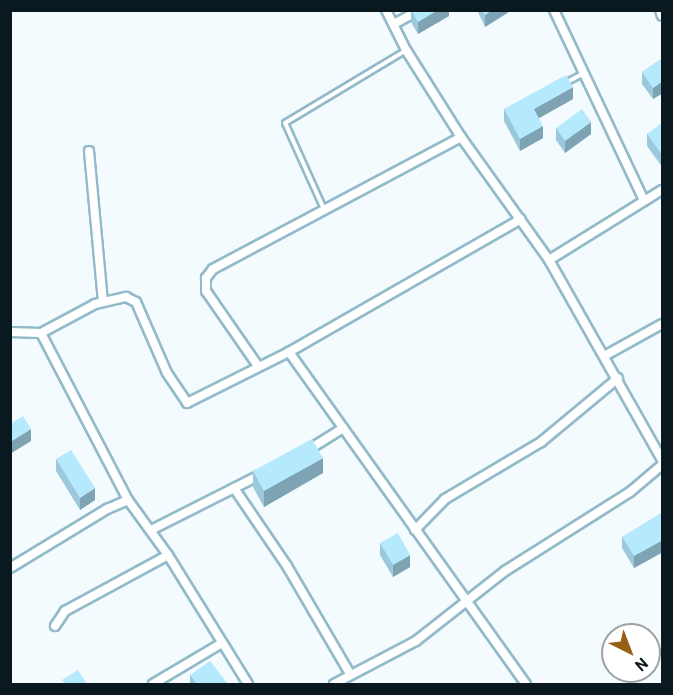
<!DOCTYPE html>
<html>
<head>
<meta charset="utf-8">
<style>
	body { margin:0 }
	#map { position:relative; width:673px; height:695px; overflow:hidden; background:#f3fbfe; font-family:Barlow,sans-serif }
	div>[style] { position:absolute }
	[style*='--x'] { left:calc(var(--x)*1px); top:calc(var(--y)*1px); width:calc(var(--w)*1px); rotate:calc(var(--a)*1deg) }
	.roads { filter:drop-shadow(2px 0 #92bac9) drop-shadow(-2px 0 #92bac9) drop-shadow(0 2px #92bac9) drop-shadow(0 -2px #92bac9) }
	.lane>* { height:4px; margin:-2px; padding:0 2px; transform-origin:2px; border-radius:2px; background:#fff }
	.street>* { height:8px; margin:-4px; padding:0 4px; transform-origin:4px; border-radius:4px; background:#fff }
	.wall>* { inset:0; background:#9bc8da }
	.shaded-wall>* { inset:0; background:#7ea3b2 }
	.building>* { inset:0; background:#b4e9fe }
	span { translate:-50% -50%; white-space:nowrap; text-align:center; line-height:1.15; -webkit-text-stroke:5px #fff; paint-order:stroke }
	.frame { position:absolute; inset:0; border:12px solid #0a191f; pointer-events:none }
	.north { position:absolute; left:601px; top:623px; width:60px; height:60px; box-sizing:border-box; background:#fff; border:2px solid #9da3a5; border-radius:50%; rotate:138deg; font-size:16px; font-weight:700; line-height:24px; text-align:center; color:#0a191f }
	.north::after { content:''; display:block; margin:auto; width:21px; height:27px; background:#965f18; clip-path:polygon(50% 0,100% 100%,50% 72%,0 100%) }
</style>
</head>
<body>
<div id="map">
	<div class="roads">
		<div class="lane">
			<div style="--x:567;--y:82;--w:19;--a:-28"></div>
			<div style="--x:323;--y:207;--w:92;--a:-114.3"></div>
			<div style="--x:285;--y:123;--w:140;--a:-31"></div>
		</div>
		<div class="street">
			<div style="--x:386;--y:10;--w:45;--a:63.4"></div>
			<div style="--x:406;--y:50;--w:103;--a:57.7"></div>
			<div style="--x:461;--y:137;--w:151;--a:54.4"></div>
			<div style="--x:549;--y:260;--w:230;--a:60.5"></div>
			<div style="--x:554;--y:10;--w:210;--a:64.7"></div>
			<div style="--x:660;--y:10;--w:6;--a:72"></div>
			<div style="--x:394;--y:24;--w:29;--a:-29"></div>
			<div style="--x:89;--y:151;--w:151;--a:84.7"></div>
			<div style="--x:549;--y:260;--w:133;--a:-31.8"></div>
			<div style="--x:10;--y:332;--w:31;--a:2"></div>
			<div style="--x:41;--y:333;--w:61;--a:-28.2"></div>
			<div style="--x:95;--y:304;--w:32;--a:-13"></div>
			<div style="--x:126;--y:297;--w:11;--a:27"></div>
			<div style="--x:136;--y:302;--w:77;--a:66.4"></div>
			<div style="--x:167;--y:373;--w:36;--a:56"></div>
			<div style="--x:187;--y:403;--w:114;--a:-26.6"></div>
			<div style="--x:289;--y:352;--w:267;--a:-29.8"></div>
			<div style="--x:41;--y:333;--w:188;--a:62.5"></div>
			<div style="--x:128;--y:500;--w:68;--a:54"></div>
			<div style="--x:168;--y:555;--w:152;--a:58.2"></div>
			<div style="--x:289;--y:352;--w:408;--a:54.5"></div>
			<div style="--x:606;--y:355;--w:64;--a:-29"></div>
			<div style="--x:258;--y:366;--w:91;--a:-124.7"></div>
			<div style="--x:206;--y:291;--w:13;--a:-90"></div>
			<div style="--x:206;--y:278;--w:11;--a:-52"></div>
			<div style="--x:213;--y:269;--w:281;--a:-28"></div>
			<div style="--x:308;--y:450;--w:39;--a:-32"></div>
			<div style="--x:234;--y:488;--w:94;--a:55.8"></div>
			<div style="--x:287;--y:566;--w:125;--a:59.7"></div>
			<div style="--x:151;--y:530;--w:124;--a:-26.8"></div>
			<div style="--x:415;--y:530;--w:43;--a:-45.9"></div>
			<div style="--x:445;--y:499;--w:112;--a:-30.7"></div>
			<div style="--x:541;--y:442;--w:100;--a:-39.7"></div>
			<div style="--x:10;--y:568;--w:114;--a:-31.3"></div>
			<div style="--x:107;--y:509;--w:23;--a:-23"></div>
			<div style="--x:55;--y:626;--w:18;--a:-56"></div>
			<div style="--x:65;--y:611;--w:117;--a:-28.5"></div>
			<div style="--x:153;--y:684;--w:80;--a:-30.7"></div>
			<div style="--x:334;--y:684;--w:93;--a:-27.7"></div>
			<div style="--x:416;--y:641;--w:113;--a:-38.2"></div>
			<div style="--x:505;--y:571;--w:148;--a:-32.3"></div>
			<div style="--x:630;--y:492;--w:42;--a:-40.2"></div>
		</div>
	</div>
	<div class="wall">
		<div style="clip-path:polygon(411px 10px,449px 10px,449px 16px,418px 34px,411px 22px)"></div>
		<div style="clip-path:polygon(477px 10px,512px 10px,485px 27px)"></div>
		<div style="clip-path:polygon(663px 58px,663px 93px,653px 99px,642px 84px,642px 72px)"></div>
		<div style="clip-path:polygon(573px 99px,539px 118px,543px 138px,520px 151px,504px 121px,504px 109px)"></div>
		<div style="clip-path:polygon(556px 128px,591px 134px,565px 153px,556px 140px)"></div>
		<div style="clip-path:polygon(663px 128px,663px 168px,647px 146px,647px 134px)"></div>
		<div style="clip-path:polygon(56px 459px,95px 500px,80px 510px,56px 471px)"></div>
		<div style="clip-path:polygon(253px 471px,323px 473px,264px 507px,253px 487px)"></div>
		<div style="clip-path:polygon(663px 516px,663px 552px,634px 568px,622px 548px,622px 537px)"></div>
		<div style="clip-path:polygon(380px 543px,410px 567px,393px 577px,380px 555px)"></div>
		<div style="clip-path:polygon(190px 675px,228px 684px,190px 684px)"></div>
	</div>
	<div class="shaded-wall">
		<div style="clip-path:polygon(438px 10px,449px 10px,449px 16px,418px 34px,418px 22px)"></div>
		<div style="clip-path:polygon(492px 10px,512px 10px,485px 27px,485px 15px)"></div>
		<div style="clip-path:polygon(663px 81px,663px 93px,653px 99px,653px 88px)"></div>
		<div style="clip-path:polygon(573px 87px,573px 99px,534px 121px,534px 109px)"></div>
		<div style="clip-path:polygon(591px 122px,591px 134px,565px 153px,565px 141px)"></div>
		<div style="clip-path:polygon(543px 126px,543px 138px,520px 151px,520px 139px)"></div>
		<div style="clip-path:polygon(31px 429px,31px 441px,10px 454px,10px 442px)"></div>
		<div style="clip-path:polygon(323px 458px,323px 473px,264px 507px,264px 491px)"></div>
		<div style="clip-path:polygon(95px 488px,95px 500px,80px 510px,80px 498px)"></div>
		<div style="clip-path:polygon(663px 540px,663px 552px,634px 568px,634px 556px)"></div>
		<div style="clip-path:polygon(410px 555px,410px 567px,393px 577px,393px 565px)"></div>
	</div>
	<div class="building">
		<div style="clip-path:polygon(411px 10px,438px 10px,418px 22px)"></div>
		<div style="clip-path:polygon(482px 10px,492px 10px,485px 15px)"></div>
		<div style="clip-path:polygon(663px 58px,663px 81px,653px 88px,642px 72px)"></div>
		<div style="clip-path:polygon(566px 75px,573px 87px,534px 109px,543px 126px,520px 139px,504px 109px)"></div>
		<div style="clip-path:polygon(582px 109px,591px 122px,565px 141px,556px 128px)"></div>
		<div style="clip-path:polygon(660px 124px,663px 128px,663px 156px,647px 134px)"></div>
		<div style="clip-path:polygon(23px 416px,31px 429px,10px 442px,10px 424px)"></div>
		<div style="clip-path:polygon(312px 439px,323px 458px,264px 491px,253px 471px)"></div>
		<div style="clip-path:polygon(71px 450px,95px 488px,80px 498px,56px 459px)"></div>
		<div style="clip-path:polygon(661px 513px,663px 516px,663px 540px,634px 556px,622px 537px)"></div>
		<div style="clip-path:polygon(398px 533px,410px 555px,393px 565px,380px 543px)"></div>
		<div style="clip-path:polygon(210px 661px,228px 684px,197px 684px,190px 675px)"></div>
		<div style="clip-path:polygon(78px 670px,87px 684px,65px 684px,62px 680px)"></div>
	</div>
	<div class="frame"></div>
	<div class="north">N</div>
</div>
</body>
</html>
